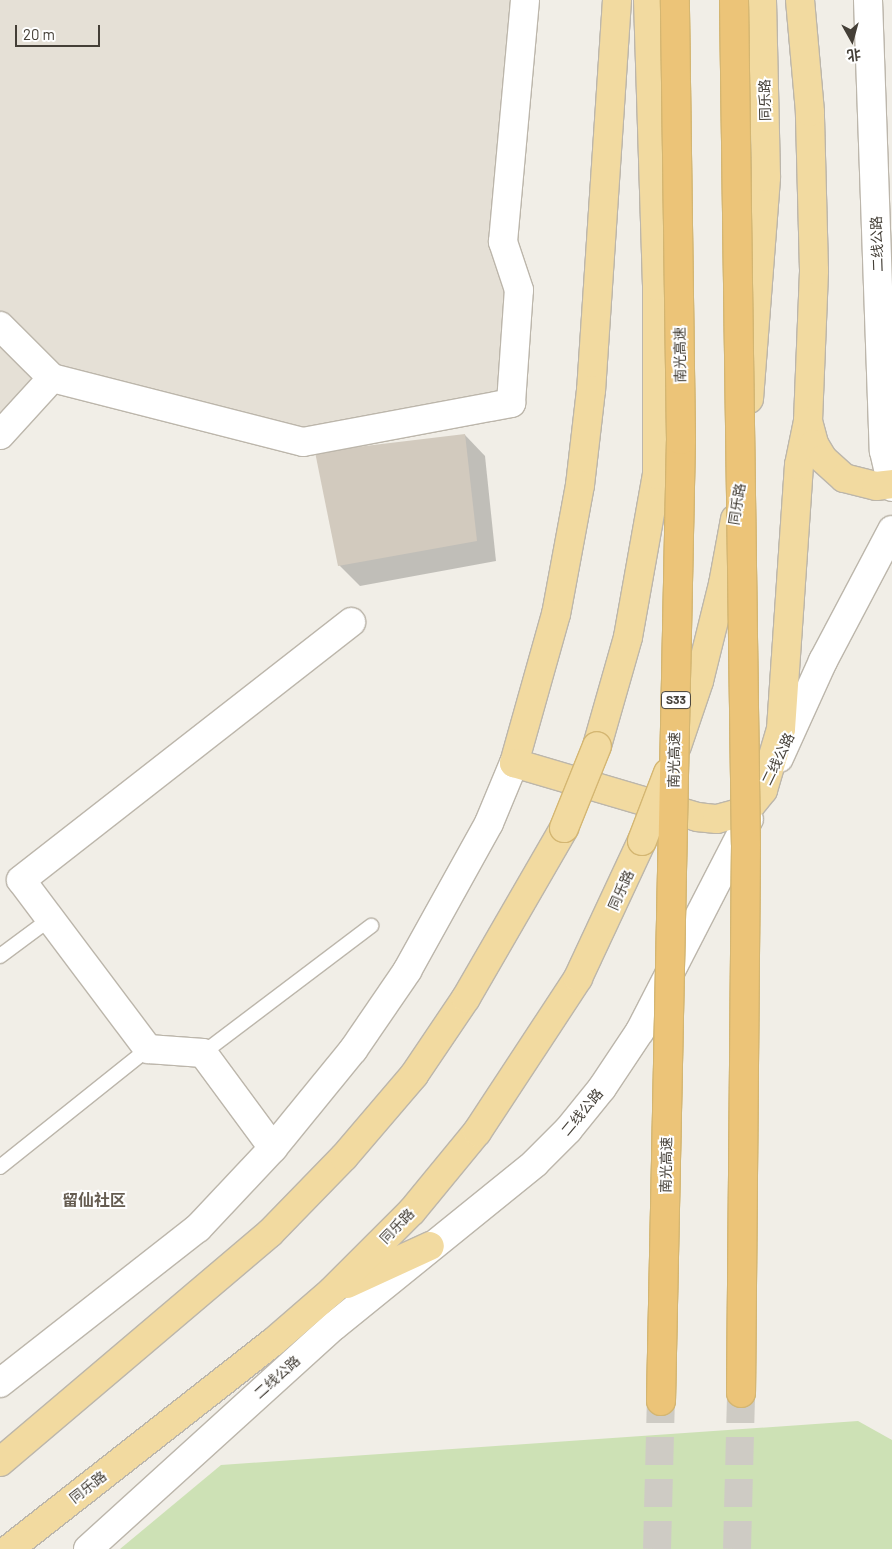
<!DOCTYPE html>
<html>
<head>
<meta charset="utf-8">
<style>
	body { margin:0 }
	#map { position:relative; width:892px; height:1549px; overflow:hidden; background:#f1eee7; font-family:Barlow,"Noto Sans SC",sans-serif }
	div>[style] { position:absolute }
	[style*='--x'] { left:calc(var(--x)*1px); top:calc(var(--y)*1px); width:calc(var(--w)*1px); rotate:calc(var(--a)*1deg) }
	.residential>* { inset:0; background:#e5e0d6 }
	.green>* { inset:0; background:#cde1b5 }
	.shadow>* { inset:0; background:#0003 }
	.building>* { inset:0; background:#d2cabe }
	.motorway-tunnel>* { height:28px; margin-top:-14px; transform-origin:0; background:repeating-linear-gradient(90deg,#cecbc4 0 28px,transparent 0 42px) }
	.roads { filter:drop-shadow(1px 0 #bcb6ab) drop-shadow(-1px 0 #bcb6ab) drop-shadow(0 1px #bcb6ab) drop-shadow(0 -1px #bcb6ab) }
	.service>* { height:14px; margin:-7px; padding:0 7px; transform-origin:7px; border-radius:7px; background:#fff }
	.minor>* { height:28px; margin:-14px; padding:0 14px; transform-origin:14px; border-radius:14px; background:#fff }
	.primary>* { height:28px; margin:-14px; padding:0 14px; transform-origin:14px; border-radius:14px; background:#f2daa0 }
	.bridges { filter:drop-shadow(1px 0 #d4b672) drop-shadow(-1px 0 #d4b672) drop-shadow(0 1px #d4b672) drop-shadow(0 -1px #d4b672) }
	.primary-bridge>* { height:28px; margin:-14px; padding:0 14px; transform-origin:14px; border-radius:14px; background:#f2daa0 }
	.motorway-bridge>* { height:28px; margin:-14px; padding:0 14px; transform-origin:14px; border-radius:14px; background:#ecc478 }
	span { translate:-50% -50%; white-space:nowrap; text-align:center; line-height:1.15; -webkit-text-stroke:4px #fff; paint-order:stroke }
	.shield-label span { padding:1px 4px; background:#fff; border:1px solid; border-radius:4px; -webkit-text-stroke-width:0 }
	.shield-label { font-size:12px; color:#443f37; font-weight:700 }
	.street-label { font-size:14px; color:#443f37 }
	.quarter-label { font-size:16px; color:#655c50; font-weight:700 }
	.north { position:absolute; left:827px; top:15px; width:50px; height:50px; -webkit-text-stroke:4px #fff; paint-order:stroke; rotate:173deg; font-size:14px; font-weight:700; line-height:20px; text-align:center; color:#443f37 }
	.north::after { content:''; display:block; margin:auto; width:18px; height:22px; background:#443f37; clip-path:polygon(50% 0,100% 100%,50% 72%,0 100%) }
	.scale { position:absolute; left:15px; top:25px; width:85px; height:22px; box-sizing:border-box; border:2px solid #443f37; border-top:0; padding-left:6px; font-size:15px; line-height:18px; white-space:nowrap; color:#443f37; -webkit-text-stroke:4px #fff; paint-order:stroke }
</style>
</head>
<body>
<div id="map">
	<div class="residential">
		<div style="clip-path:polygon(0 0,525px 0,511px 403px,303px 442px,52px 378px,0 435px)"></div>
	</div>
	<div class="green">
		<div style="clip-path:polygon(858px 1421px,892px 1440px,892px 1549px,120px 1549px,221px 1465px)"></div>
	</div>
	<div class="shadow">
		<div style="clip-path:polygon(465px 435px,485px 456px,496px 561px,360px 586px,339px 565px)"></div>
	</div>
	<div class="building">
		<div style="clip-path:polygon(465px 434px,477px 541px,338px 566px,315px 452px)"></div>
	</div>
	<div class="motorway-tunnel">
		<div style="--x:657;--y:1549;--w:148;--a:-88.5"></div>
		<div style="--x:737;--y:1549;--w:156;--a:-88.5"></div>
	</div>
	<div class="roads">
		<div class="service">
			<div style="--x:0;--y:956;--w:62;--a:-36.5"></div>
			<div style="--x:203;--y:1053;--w:211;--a:-37.1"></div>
			<div style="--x:0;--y:1167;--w:189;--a:-38.6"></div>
		</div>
		<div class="minor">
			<div style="--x:868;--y:0;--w:451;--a:88"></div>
			<div style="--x:884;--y:451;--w:37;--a:77"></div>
			<div style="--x:0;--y:326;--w:74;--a:45"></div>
			<div style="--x:52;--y:378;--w:259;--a:14.3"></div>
			<div style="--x:303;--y:442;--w:212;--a:-10.6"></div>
			<div style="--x:511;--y:403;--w:113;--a:-86"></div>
			<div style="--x:519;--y:290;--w:51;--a:-108.4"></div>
			<div style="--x:503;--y:242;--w:243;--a:-84.8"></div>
			<div style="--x:0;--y:435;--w:77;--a:-47.6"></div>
			<div style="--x:779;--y:758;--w:107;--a:-65.6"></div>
			<div style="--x:823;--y:661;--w:148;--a:-62.2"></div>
			<div style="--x:273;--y:1148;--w:118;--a:-126.4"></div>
			<div style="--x:203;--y:1053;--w:55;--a:-175.8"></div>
			<div style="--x:148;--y:1049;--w:211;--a:-126.9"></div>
			<div style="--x:21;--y:880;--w:419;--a:-38"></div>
			<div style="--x:0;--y:1383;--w:251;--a:-38.1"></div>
			<div style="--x:198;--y:1228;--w:110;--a:-46.8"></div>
			<div style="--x:273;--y:1148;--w:127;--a:-50.8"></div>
			<div style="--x:353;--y:1050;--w:96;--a:-55.6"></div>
			<div style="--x:407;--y:971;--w:169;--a:-61"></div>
			<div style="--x:489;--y:823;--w:65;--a:-67.4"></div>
			<div style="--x:88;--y:1549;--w:332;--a:-42.2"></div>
			<div style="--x:334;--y:1326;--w:259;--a:-39"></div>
			<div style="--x:535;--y:1163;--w:47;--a:-45"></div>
			<div style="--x:568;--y:1130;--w:54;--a:-51"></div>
			<div style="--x:602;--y:1088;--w:69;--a:-56.3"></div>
			<div style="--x:640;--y:1031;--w:238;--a:-62.8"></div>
		</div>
		<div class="primary">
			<div style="--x:617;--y:0;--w:391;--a:93.8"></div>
			<div style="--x:591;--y:390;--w:96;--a:96.6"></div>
			<div style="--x:580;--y:485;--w:131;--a:100.5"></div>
			<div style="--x:556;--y:614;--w:155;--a:105.7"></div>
			<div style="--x:514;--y:763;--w:191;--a:16.4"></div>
			<div style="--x:697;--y:817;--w:20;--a:6"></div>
			<div style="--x:717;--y:819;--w:20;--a:-15"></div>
			<div style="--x:736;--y:814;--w:17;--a:-31"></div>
			<div style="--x:751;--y:805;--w:19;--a:-51"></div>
			<div style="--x:763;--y:790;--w:64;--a:-73.6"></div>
			<div style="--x:781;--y:729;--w:265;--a:-86.1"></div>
			<div style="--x:799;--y:465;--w:45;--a:-78.4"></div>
			<div style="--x:808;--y:421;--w:151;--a:-87.7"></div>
			<div style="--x:814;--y:270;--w:158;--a:-91.5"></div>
			<div style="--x:810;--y:112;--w:112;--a:-95.1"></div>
			<div style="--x:749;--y:399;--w:223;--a:-85.6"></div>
			<div style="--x:766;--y:177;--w:177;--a:-91.3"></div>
			<div style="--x:808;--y:421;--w:24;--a:75"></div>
			<div style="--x:814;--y:444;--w:17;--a:59"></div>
			<div style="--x:823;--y:459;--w:28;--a:42"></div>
			<div style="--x:844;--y:478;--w:33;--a:14"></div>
			<div style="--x:876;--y:486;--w:16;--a:-7"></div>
			<div style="--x:597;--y:746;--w:113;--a:-74.1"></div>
			<div style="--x:628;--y:637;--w:165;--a:-79.9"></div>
			<div style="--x:657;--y:475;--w:189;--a:-90"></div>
			<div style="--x:657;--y:286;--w:286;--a:-91.8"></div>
			<div style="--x:677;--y:746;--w:69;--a:-71.3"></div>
			<div style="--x:699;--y:681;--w:100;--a:-76.1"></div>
			<div style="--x:723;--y:584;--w:66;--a:-79.5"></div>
			<div style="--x:347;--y:1284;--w:91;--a:-24.6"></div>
			<div style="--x:0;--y:1462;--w:354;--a:-40.3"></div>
			<div style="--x:270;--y:1233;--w:106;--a:-45.8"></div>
			<div style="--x:344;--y:1157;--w:108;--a:-49.5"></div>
			<div style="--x:414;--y:1075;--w:93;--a:-56"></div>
			<div style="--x:466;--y:998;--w:196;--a:-60"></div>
			<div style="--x:9;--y:1549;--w:334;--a:-38.1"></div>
			<div style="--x:272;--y:1343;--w:79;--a:-40.9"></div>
			<div style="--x:332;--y:1291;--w:113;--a:-45"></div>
			<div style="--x:412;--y:1211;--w:102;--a:-50.6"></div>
			<div style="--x:477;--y:1132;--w:184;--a:-56.7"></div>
			<div style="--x:578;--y:978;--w:151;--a:-65"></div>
		</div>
	</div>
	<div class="bridges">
		<div class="primary-bridge">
			<div style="--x:564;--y:828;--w:88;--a:-68.1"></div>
			<div style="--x:642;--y:841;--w:73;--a:-69.1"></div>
		</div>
		<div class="motorway-bridge">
			<div style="--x:734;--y:0;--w:845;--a:89.19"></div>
			<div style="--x:746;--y:845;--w:548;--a:90.52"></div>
			<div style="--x:661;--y:1401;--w:961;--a:-88.81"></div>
			<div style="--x:681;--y:440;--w:440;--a:-90.8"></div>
		</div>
	</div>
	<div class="shield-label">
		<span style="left:676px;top:700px">S33</span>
	</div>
	<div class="street-label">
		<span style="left:765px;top:100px;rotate:-91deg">同乐路</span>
		<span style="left:877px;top:244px;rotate:-92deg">二线公路</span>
		<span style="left:680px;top:355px;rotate:-91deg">南光高速</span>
		<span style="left:737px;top:504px;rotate:-81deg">同乐路</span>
		<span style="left:778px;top:759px;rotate:-64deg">二线公路</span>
		<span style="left:674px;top:760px;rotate:-89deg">南光高速</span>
		<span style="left:621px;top:890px;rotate:-66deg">同乐路</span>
		<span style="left:582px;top:1112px;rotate:-50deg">二线公路</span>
		<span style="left:666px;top:1165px;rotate:-89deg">南光高速</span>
		<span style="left:397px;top:1226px;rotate:-46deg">同乐路</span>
		<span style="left:277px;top:1377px;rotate:-42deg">二线公路</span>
		<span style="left:88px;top:1487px;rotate:-38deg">同乐路</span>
	</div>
	<div class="quarter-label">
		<span style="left:94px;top:1200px">留仙社区</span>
	</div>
	<div class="north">北</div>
	<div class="scale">20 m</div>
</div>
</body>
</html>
